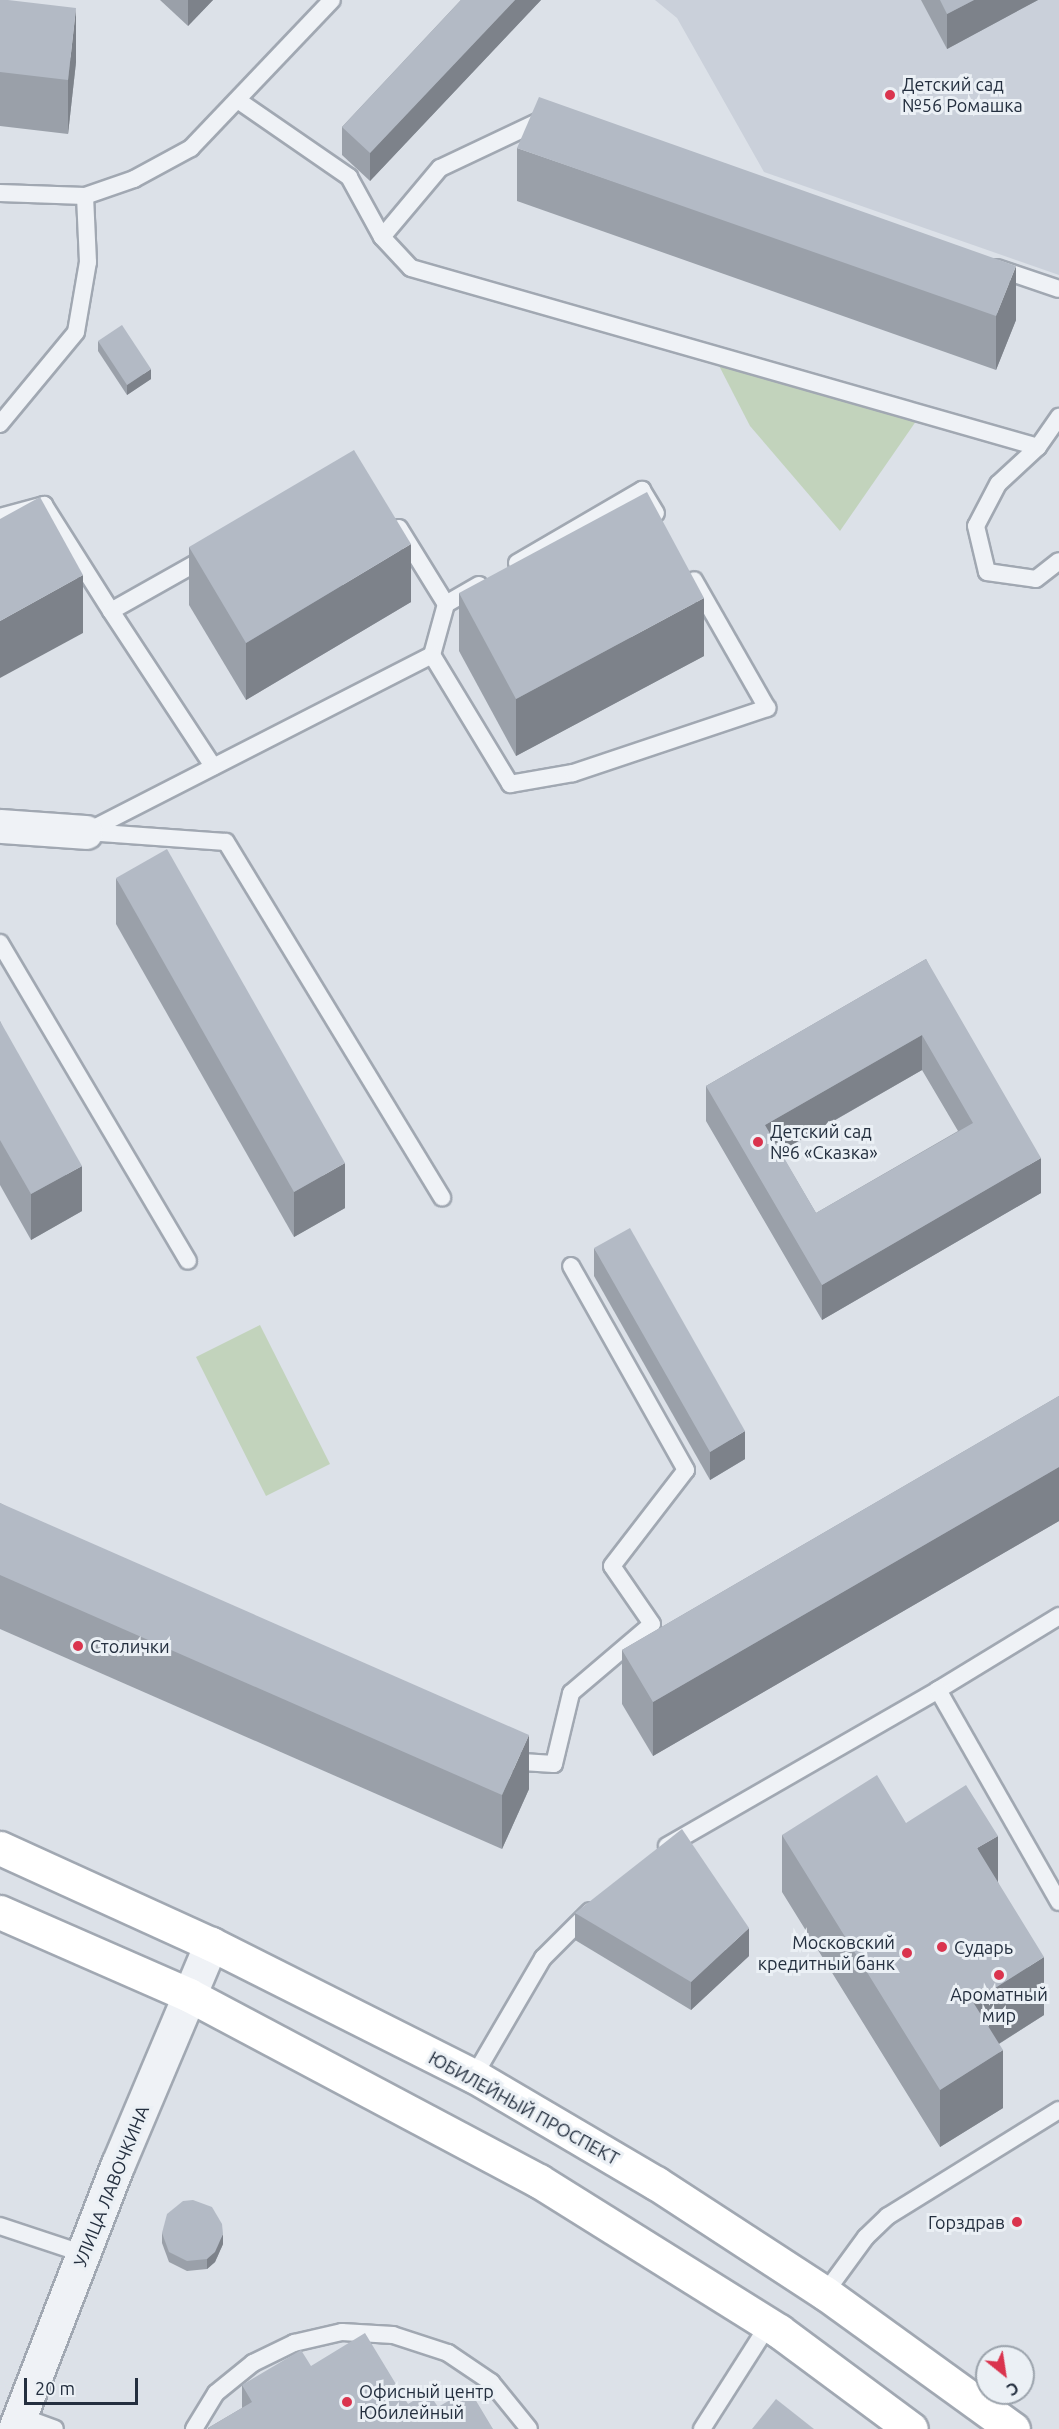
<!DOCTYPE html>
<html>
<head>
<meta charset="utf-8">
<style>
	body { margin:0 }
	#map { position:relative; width:1059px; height:2429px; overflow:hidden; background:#dce1e8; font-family:Ubuntu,sans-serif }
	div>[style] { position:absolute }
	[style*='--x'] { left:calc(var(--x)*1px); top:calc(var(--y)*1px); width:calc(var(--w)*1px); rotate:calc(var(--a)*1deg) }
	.built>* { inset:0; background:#cad0da }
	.green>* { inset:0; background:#c2d3bc }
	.roads { filter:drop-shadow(2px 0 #a1a8b2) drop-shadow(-2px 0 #a1a8b2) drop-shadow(0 2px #a1a8b2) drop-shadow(0 -2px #a1a8b2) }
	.service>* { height:16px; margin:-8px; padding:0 8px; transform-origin:8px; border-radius:8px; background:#eff2f6 }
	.minor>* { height:33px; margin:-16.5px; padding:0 16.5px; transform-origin:16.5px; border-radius:16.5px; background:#eff2f6 }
	.tertiary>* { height:33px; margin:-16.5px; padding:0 16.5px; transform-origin:16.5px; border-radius:16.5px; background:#eff2f6 }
	.secondary>* { height:33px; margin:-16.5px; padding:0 16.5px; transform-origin:16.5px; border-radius:16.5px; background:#fff }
	.wall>* { inset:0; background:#9aa0a9 }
	.shaded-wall>* { inset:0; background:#7d828a }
	.building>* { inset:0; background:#b3bac5 }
	.dots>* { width:16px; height:16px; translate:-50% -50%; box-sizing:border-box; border:3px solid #ebf0f5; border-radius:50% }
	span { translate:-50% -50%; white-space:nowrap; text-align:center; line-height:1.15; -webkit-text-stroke:6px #ebf0f5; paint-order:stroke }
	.poi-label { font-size:18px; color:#242f3f }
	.left { translate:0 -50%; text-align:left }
	.right { translate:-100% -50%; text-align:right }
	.street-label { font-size:18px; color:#242f3f }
	.north { position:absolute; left:975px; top:2345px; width:60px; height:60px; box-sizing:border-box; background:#ebf0f5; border:2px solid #9ba3ac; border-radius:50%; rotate:150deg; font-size:16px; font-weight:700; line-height:24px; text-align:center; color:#242f3f }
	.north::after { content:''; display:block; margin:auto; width:21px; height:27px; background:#da344e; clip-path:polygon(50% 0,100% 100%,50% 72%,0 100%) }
	.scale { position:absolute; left:24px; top:2378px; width:114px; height:27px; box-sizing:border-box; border:3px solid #242f3f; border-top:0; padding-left:8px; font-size:18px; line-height:21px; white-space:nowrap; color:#242f3f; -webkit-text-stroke:4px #ebf0f5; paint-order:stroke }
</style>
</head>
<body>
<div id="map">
	<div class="built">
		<div style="clip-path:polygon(655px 0,1059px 0,1059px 275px,764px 172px,677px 18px)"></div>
	</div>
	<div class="green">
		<div style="clip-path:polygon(713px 354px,921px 414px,840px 531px,750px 426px)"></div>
		<div style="clip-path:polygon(260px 1325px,330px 1464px,266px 1496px,196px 1357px)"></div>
	</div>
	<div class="roads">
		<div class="service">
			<div style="--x:239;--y:101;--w:134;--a:34.6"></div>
			<div style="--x:349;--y:177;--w:68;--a:61.2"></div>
			<div style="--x:546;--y:118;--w:117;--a:154.7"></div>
			<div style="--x:440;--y:168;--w:90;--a:130"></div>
			<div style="--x:382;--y:237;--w:42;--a:46.9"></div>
			<div style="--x:411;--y:268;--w:652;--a:15.93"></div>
			<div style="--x:1038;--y:447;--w:37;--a:-55"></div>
			<div style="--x:0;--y:193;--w:85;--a:2"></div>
			<div style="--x:85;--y:196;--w:52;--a:-19.1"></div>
			<div style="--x:134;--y:179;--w:65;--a:-28.5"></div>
			<div style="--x:191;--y:148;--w:204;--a:-46.4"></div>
			<div style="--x:997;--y:268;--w:65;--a:18.7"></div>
			<div style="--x:0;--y:424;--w:119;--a:-50.4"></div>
			<div style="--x:76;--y:332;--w:71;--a:-80.3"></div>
			<div style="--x:88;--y:262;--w:66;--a:-92.6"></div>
			<div style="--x:1038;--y:447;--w:54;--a:137.2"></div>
			<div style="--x:998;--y:484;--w:47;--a:117.6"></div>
			<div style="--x:976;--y:526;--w:47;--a:76.6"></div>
			<div style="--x:987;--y:572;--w:49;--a:8.1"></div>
			<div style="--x:1036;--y:579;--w:29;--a:-38"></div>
			<div style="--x:0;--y:517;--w:46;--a:-15.3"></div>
			<div style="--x:44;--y:505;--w:125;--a:57.7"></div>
			<div style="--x:111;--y:611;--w:110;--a:-29.4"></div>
			<div style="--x:399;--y:528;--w:89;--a:58.3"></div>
			<div style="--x:517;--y:563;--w:145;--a:-30.3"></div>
			<div style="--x:642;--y:490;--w:27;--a:59"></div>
			<div style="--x:111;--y:611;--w:186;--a:56.7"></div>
			<div style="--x:432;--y:655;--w:53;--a:-74.6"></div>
			<div style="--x:446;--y:604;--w:38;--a:-30"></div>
			<div style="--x:86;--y:832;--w:389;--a:-27.1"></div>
			<div style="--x:432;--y:655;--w:151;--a:58.8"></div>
			<div style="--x:510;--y:784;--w:64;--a:-9.9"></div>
			<div style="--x:573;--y:773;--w:205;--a:-18.5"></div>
			<div style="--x:767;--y:708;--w:147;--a:-119.7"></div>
			<div style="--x:87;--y:832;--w:139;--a:4.1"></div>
			<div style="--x:226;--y:842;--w:416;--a:58.7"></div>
			<div style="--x:0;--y:943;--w:369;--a:59.4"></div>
			<div style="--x:938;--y:1690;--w:142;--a:-31.4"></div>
			<div style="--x:506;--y:1761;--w:48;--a:3.6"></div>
			<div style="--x:554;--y:1764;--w:73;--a:-76.5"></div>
			<div style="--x:571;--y:1693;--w:106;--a:-40.4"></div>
			<div style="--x:652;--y:1624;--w:70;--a:-124.6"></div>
			<div style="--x:612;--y:1566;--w:121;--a:-52.4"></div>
			<div style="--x:686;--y:1470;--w:234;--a:-119.4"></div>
			<div style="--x:667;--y:1846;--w:313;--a:-29.9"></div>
			<div style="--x:938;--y:1690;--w:244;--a:60.3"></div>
			<div style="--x:474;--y:2076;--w:137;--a:-59.7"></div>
			<div style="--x:543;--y:1958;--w:66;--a:-45"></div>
			<div style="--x:0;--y:2226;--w:89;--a:18.4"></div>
			<div style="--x:825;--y:2293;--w:69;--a:-53.8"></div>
			<div style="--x:866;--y:2237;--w:30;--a:-44"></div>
			<div style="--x:888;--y:2216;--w:201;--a:-31.8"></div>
			<div style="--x:20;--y:2416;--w:37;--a:20"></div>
			<div style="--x:194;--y:2429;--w:42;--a:-58.6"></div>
			<div style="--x:216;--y:2393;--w:48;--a:-39"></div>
			<div style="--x:253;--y:2363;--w:46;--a:-26"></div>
			<div style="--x:294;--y:2343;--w:49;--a:-12.9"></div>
			<div style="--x:342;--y:2332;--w:51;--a:3.4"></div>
			<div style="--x:393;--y:2335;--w:58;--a:18.1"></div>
			<div style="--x:448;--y:2353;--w:52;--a:34"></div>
			<div style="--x:491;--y:2382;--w:60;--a:51"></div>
			<div style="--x:702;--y:2429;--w:125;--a:-57.5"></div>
		</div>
		<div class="minor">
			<div style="--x:0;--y:826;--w:86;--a:4"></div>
		</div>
		<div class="tertiary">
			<div style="--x:15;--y:2429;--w:284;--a:-68.8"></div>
			<div style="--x:118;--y:2164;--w:239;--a:-67.1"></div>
		</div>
		<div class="secondary">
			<div style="--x:0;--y:1848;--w:232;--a:24.5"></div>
			<div style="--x:211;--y:1944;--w:294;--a:26.7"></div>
			<div style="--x:474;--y:2076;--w:211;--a:30.5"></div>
			<div style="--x:656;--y:2183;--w:202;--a:33.1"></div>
			<div style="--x:825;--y:2293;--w:232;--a:35.9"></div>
			<div style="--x:0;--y:1912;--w:206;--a:23.7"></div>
			<div style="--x:189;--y:1995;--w:396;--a:28"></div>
			<div style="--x:539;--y:2181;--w:283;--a:32"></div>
			<div style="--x:779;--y:2331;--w:164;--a:36.6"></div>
		</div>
	</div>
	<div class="wall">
		<div style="clip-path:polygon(0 0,76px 62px,68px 134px,0 126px)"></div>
		<div style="clip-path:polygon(160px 0,213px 0,188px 26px)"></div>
		<div style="clip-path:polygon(461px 0,541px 0,370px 181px,342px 155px,342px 127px)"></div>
		<div style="clip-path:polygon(921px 0,1038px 0,947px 49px)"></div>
		<div style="clip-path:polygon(517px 148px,1016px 320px,996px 370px,517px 201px)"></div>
		<div style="clip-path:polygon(98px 341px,151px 379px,127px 395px,98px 351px)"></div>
		<div style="clip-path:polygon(189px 547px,411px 602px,246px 700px,189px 605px)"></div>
		<div style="clip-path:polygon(459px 593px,704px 656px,516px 756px,459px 651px)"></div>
		<div style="clip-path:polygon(116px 878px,345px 1208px,294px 1237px,116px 924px)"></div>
		<div style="clip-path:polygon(evenodd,926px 959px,1041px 1193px,822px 1320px,706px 1121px,706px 1086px,926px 959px,922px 1070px,958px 1131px,816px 1213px,780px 1152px,922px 1070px)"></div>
		<div style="clip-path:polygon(0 1021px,82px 1211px,31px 1240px,0 1185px)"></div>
		<div style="clip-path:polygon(594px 1248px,745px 1459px,710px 1480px,594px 1276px)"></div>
		<div style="clip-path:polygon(1059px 1396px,1059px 1521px,653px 1756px,622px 1704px,622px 1650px)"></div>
		<div style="clip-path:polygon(0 1503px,529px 1789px,502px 1849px,0 1629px)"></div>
		<div style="clip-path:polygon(906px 1823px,998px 1882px,1044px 2015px,999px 2044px,1003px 2108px,940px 2147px,782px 1892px,782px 1835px)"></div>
		<div style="clip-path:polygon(575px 1913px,749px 1956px,691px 2010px,575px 1940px)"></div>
		<div style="clip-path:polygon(162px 2233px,223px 2244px,215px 2262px,207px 2269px,187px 2271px,169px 2262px,162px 2243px)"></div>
		<div style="clip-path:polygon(311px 2366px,408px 2404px,438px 2407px,493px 2429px,208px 2429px,208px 2428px,242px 2408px,242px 2385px)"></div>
	</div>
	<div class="shaded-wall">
		<div style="clip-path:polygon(188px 0,213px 0,188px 26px)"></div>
		<div style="clip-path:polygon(515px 0,541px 0,370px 181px,370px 153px)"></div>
		<div style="clip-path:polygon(974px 0,1038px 0,947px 49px,947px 14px)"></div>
		<div style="clip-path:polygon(76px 8px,76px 62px,68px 134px,68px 80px)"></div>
		<div style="clip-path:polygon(1016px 266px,1016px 320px,996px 370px,996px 316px)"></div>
		<div style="clip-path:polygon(151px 369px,151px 379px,127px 395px,127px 385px)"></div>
		<div style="clip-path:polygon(411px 544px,411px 602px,246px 700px,246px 643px)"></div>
		<div style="clip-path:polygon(83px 575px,83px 633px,0 678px,0 621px)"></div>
		<div style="clip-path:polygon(704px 598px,704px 656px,516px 756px,516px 699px)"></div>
		<div style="clip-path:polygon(922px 1035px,922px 1070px,765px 1160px,765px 1125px)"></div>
		<div style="clip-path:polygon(1041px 1158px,1041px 1193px,822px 1320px,822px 1285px)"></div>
		<div style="clip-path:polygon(345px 1163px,345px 1208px,294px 1237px,294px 1192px)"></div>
		<div style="clip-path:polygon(82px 1166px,82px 1211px,31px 1240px,31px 1194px)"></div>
		<div style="clip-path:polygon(745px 1431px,745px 1459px,710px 1480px,710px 1452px)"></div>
		<div style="clip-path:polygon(1059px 1467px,1059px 1521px,653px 1756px,653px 1702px)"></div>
		<div style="clip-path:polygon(529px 1735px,529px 1789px,502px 1849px,502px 1795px)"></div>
		<div style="clip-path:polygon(998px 1836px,998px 1893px,977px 1848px)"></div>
		<div style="clip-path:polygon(749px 1928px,749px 1956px,691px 2010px,691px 1982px)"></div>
		<div style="clip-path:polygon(1044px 1957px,1044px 2015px,973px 2060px,973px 2002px)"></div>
		<div style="clip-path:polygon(1003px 2050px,1003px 2108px,940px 2147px,940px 2090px)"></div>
		<div style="clip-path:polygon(223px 2234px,223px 2244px,215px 2262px,207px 2269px,207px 2259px)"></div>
	</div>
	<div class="building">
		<div style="clip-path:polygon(0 0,8px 0,76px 8px,68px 80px,0 72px)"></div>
		<div style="clip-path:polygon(461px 0,515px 0,370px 153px,342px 127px)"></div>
		<div style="clip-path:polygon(940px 0,974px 0,947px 14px)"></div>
		<div style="clip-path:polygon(539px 97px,1016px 266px,996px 316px,517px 148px)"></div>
		<div style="clip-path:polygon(122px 325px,151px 369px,127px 385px,98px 341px)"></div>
		<div style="clip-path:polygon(354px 450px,411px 544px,246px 643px,189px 547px)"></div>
		<div style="clip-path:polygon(647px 492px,704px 598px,516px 699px,459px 593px)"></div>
		<div style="clip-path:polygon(40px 497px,83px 575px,0 621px,0 519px)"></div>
		<div style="clip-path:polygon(167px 849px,345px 1163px,294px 1192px,116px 878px)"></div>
		<div style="clip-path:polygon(evenodd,926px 959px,1041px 1158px,822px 1285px,706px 1086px,926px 959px,922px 1035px,973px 1123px,816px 1213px,765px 1125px,922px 1035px)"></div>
		<div style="clip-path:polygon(0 1021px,82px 1166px,31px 1194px,0 1140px)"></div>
		<div style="clip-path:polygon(630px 1228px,745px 1431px,710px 1452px,594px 1248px)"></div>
		<div style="clip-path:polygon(1059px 1396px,1059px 1467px,653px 1702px,622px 1650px)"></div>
		<div style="clip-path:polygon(0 1503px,529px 1735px,502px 1795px,0 1575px)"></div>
		<div style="clip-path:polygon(877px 1775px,906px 1823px,966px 1785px,998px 1836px,977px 1848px,1044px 1957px,973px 2002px,1003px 2050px,940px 2090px,782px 1835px)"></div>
		<div style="clip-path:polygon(682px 1829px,749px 1928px,691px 1982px,575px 1913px)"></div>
		<div style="clip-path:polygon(193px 2200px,212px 2207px,222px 2224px,223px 2234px,215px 2252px,207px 2259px,187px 2261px,169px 2252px,162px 2233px,167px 2214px,183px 2201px)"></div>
		<div style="clip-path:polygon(365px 2333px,408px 2404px,428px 2392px,438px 2407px,469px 2389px,493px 2429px,209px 2429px,208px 2428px,252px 2402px,242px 2385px,301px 2350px,311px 2366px)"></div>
		<div style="clip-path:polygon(776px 2399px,814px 2429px,752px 2429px)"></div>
	</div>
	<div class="dots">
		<div style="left:890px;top:95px;background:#da344e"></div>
		<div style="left:758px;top:1142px;background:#da344e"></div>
		<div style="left:78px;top:1646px;background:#da344e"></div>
		<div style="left:942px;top:1947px;background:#da344e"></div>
		<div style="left:907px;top:1953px;background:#da344e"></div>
		<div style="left:999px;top:1975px;background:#da344e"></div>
		<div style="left:1017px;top:2222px;background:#da344e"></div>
		<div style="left:347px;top:2402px;background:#da344e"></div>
	</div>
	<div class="poi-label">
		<span class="left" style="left:902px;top:95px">Детский сад<br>№56 Ромашка</span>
		<span class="left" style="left:770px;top:1142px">Детский сад<br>№6 «Сказка»</span>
		<span class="left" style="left:90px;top:1646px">Столички</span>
		<span class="right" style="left:895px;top:1953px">Московский<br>кредитный банк</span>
		<span class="left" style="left:954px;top:1947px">Сударь</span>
		<span style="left:999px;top:2005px">Ароматный<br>мир</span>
		<span class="right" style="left:1005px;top:2222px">Горздрав</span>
		<span class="left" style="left:359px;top:2402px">Офисный центр<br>Юбилейный</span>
	</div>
	<div class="street-label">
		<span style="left:524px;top:2108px;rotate:29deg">ЮБИЛЕЙНЫЙ ПРОСПЕКТ</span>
		<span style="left:111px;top:2186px;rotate:-68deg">УЛИЦА ЛАВОЧКИНА</span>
	</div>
	<div class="north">С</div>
	<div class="scale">20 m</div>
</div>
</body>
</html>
